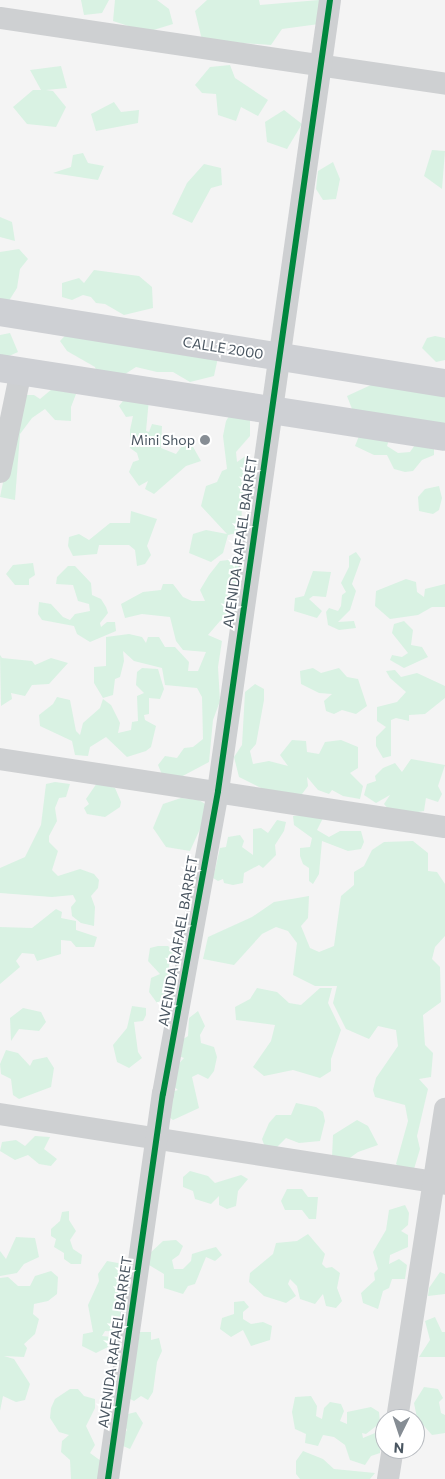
<!DOCTYPE html>
<html>
<head>
<meta charset="utf-8">
<style>
	body { margin:0 }
	#map { position:relative; width:445px; height:1479px; overflow:hidden; background:#f4f4f4; font-family:Commissioner,sans-serif }
	div>[style] { position:absolute }
	[style*='--x'] { left:calc(var(--x)*1px); top:calc(var(--y)*1px); width:calc(var(--w)*1px); rotate:calc(var(--a)*1deg) }
	.green>* { inset:0; background:#d9f2e3 }
	.street>* { height:22px; margin:-11px; padding:0 11px; transform-origin:11px; border-radius:11px; background:#ced0d2 }
	.secondary>* { height:28px; margin:-14px; padding:0 14px; transform-origin:14px; border-radius:14px; background:#ced0d4 }
	.cycleway>* { height:6px; margin:-3px; padding:0 3px; transform-origin:3px; border-radius:3px; background:#00873e }
	.dots>* { width:14px; height:14px; translate:-50% -50%; box-sizing:border-box; border:2px solid #fff; border-radius:50% }
	span { translate:-50% -50%; white-space:nowrap; text-align:center; line-height:1.15; -webkit-text-stroke:4px #fff; paint-order:stroke }
	.street-label { font-size:14px; color:#4a5661 }
	.poi-label { font-size:14px; color:#4a5661 }
	.right { translate:-100% -50%; text-align:right }
	.north { position:absolute; left:375px; top:1409px; width:50px; height:50px; box-sizing:border-box; background:#fff; border:1px solid #b7bbc0; border-radius:50%; rotate:184deg; font-size:14px; font-weight:700; line-height:20px; text-align:center; color:#4a5661 }
	.north::after { content:''; display:block; margin:auto; width:18px; height:22px; background:#868d94; clip-path:polygon(50% 0,100% 100%,50% 72%,0 100%) }
</style>
</head>
<body>
<div id="map">
	<div class="green">
		<div style="clip-path:polygon(81px 0,109px 0,102px 13px,84px 15px)"></div>
		<div style="clip-path:polygon(115px 0,157px 0,169px 9px,173px 24px,147px 32px,113px 21px)"></div>
		<div style="clip-path:polygon(207px 0,259px 0,260px 5px,319px 0,319px 24px,282px 29px,271px 45px,202px 40px,195px 11px)"></div>
		<div style="clip-path:polygon(230px 65px,235px 78px,268px 100px,258px 116px,241px 107px,236px 121px,218px 115px,216px 94px,202px 93px,195px 85px,210px 67px)"></div>
		<div style="clip-path:polygon(61px 66px,67px 88px,46px 90px,53px 91px,66px 107px,56px 127px,27px 124px,13px 107px,33px 90px,41px 90px,30px 70px)"></div>
		<div style="clip-path:polygon(114px 102px,121px 112px,139px 110px,138px 123px,96px 131px,91px 114px)"></div>
		<div style="clip-path:polygon(284px 110px,302px 124px,287px 149px,267px 142px,265px 122px)"></div>
		<div style="clip-path:polygon(432px 150px,445px 151px,442px 189px,424px 176px)"></div>
		<div style="clip-path:polygon(83px 153px,88px 163px,104px 166px,98px 180px,53px 173px,71px 167px,73px 155px)"></div>
		<div style="clip-path:polygon(333px 162px,340px 179px,336px 199px,323px 200px,316px 189px,318px 171px)"></div>
		<div style="clip-path:polygon(204px 164px,221px 168px,222px 185px,211px 188px,192px 223px,172px 214px,187px 183px)"></div>
		<div style="clip-path:polygon(0 217px,12px 222px,15px 241px,0 237px)"></div>
		<div style="clip-path:polygon(19px 249px,28px 259px,20px 269px,17px 288px,5px 307px,0 302px,0 252px)"></div>
		<div style="clip-path:polygon(94px 270px,139px 276px,152px 287px,153px 308px,124px 315px,105px 304px,96px 303px,91px 297px,83px 295px,72px 300px,62px 297px,62px 283px,79px 278px,84px 283px)"></div>
		<div style="clip-path:polygon(78px 322px,219px 353px,214px 376px,190px 382px,173px 372px,157px 372px,136px 367px,122px 376px,97px 373px,95px 367px,67px 351px,60px 341px)"></div>
		<div style="clip-path:polygon(10px 333px,18px 352px,0 360px,0 335px)"></div>
		<div style="clip-path:polygon(435px 336px,445px 338px,445px 360px,436px 362px,422px 348px,427px 338px)"></div>
		<div style="clip-path:polygon(373px 384px,445px 393px,445px 437px,357px 422px,347px 396px)"></div>
		<div style="clip-path:polygon(52px 389px,76px 394px,71px 407px,71px 421px,55px 420px,45px 409px,32px 418px,20px 434px,15px 500px,0 497px,21px 395px,34px 395px,40px 399px)"></div>
		<div style="clip-path:polygon(126px 397px,149px 399px,146px 431px,149px 432px,152px 424px,162px 426px,161px 448px,176px 454px,188px 438px,201px 461px,186px 466px,154px 494px,145px 489px,148px 481px,139px 486px,129px 472px,133px 462px,139px 460px,137px 453px,130px 448px,130px 430px,133px 416px,126px 417px,119px 406px)"></div>
		<div style="clip-path:polygon(231px 413px,250px 415px,250px 436px,236px 452px,237px 462px,247px 455px,251px 468px,248px 487px,242px 504px,241px 532px,228px 535px,223px 553px,211px 562px,189px 553px,193px 534px,206px 530px,227px 534px,201px 506px,206px 486px,217px 482px,222px 471px,227px 469px,223px 436px,226px 421px)"></div>
		<div style="clip-path:polygon(359px 436px,390px 436px,387px 446px,398px 453px,410px 452px,417px 442px,434px 448px,434px 455px,422px 460px,413px 471px,405px 472px,394px 469px,387px 455px,374px 455px,355px 446px)"></div>
		<div style="clip-path:polygon(439px 486px,442px 498px,439px 510px,433px 514px,419px 511px,418px 497px,425px 489px)"></div>
		<div style="clip-path:polygon(131px 511px,157px 519px,147px 546px,151px 555px,145px 564px,137px 566px,135px 550px,129px 545px,99px 545px,97px 554px,73px 556px,68px 546px,69px 537px,79px 534px,89px 540px,110px 523px,130px 523px)"></div>
		<div style="clip-path:polygon(356px 552px,361px 559px,352px 584px,356px 591px,350px 610px,338px 622px,354px 621px,356px 628px,339px 630px,328px 625px,326px 612px,329px 608px,338px 611px,341px 606px,342px 595px,346px 592px,341px 583px,349px 567px,349px 556px)"></div>
		<div style="clip-path:polygon(236px 559px,242px 561px,234px 613px,220px 621px,208px 635px,222px 641px,218px 667px,220px 701px,213px 720px,209px 762px,177px 779px,163px 777px,158px 765px,165px 756px,177px 758px,184px 748px,193px 747px,203px 739px,202px 697px,197px 688px,165px 685px,162px 668px,134px 661px,123px 651px,124px 661px,120px 677px,115px 679px,113px 695px,103px 698px,94px 683px,94px 667px,106px 666px,106px 637px,129px 634px,142px 637px,146px 643px,148px 637px,159px 637px,165px 647px,175px 647px,189px 662px,188px 671px,198px 671px,206px 652px,183px 650px,176px 641px,170px 617px,142px 614px,125px 618px,121px 604px,143px 592px,161px 590px,163px 584px,173px 584px,183px 597px,192px 601px,205px 601px,200px 590px,209px 575px,220px 561px)"></div>
		<div style="clip-path:polygon(33px 563px,35px 575px,29px 579px,29px 585px,15px 585px,6px 574px,13px 565px)"></div>
		<div style="clip-path:polygon(68px 566px,75px 566px,91px 583px,92px 595px,101px 599px,106px 607px,108px 613px,100px 623px,101px 627px,107px 622px,115px 622px,116px 631px,90px 642px,77px 634px,74px 626px,42px 620px,38px 614px,39px 602px,51px 604px,63px 617px,70px 620px,75px 614px,90px 611px,89px 604px,78px 601px,73px 585px,56px 584px,57px 577px)"></div>
		<div style="clip-path:polygon(313px 571px,331px 572px,326px 597px,313px 596px,309px 599px,322px 611px,317px 618px,294px 611px,295px 598px,304px 596px)"></div>
		<div style="clip-path:polygon(406px 579px,416px 582px,417px 592px,424px 597px,425px 589px,445px 584px,445px 607px,432px 607px,418px 615px,390px 619px,375px 606px,376px 591px)"></div>
		<div style="clip-path:polygon(404px 621px,413px 630px,411px 645px,422px 647px,428px 657px,404px 668px,390px 660px,392px 655px,402px 657px,408px 653px,392px 633px,394px 624px)"></div>
		<div style="clip-path:polygon(0 655px,2px 658px,32px 661px,35px 665px,51px 658px,68px 663px,49px 684px,32px 685px,25px 696px,11px 693px,12px 699px,1px 706px)"></div>
		<div style="clip-path:polygon(142px 668px,158px 669px,164px 689px,160px 699px,149px 698px,149px 714px,144px 715px,145px 720px,156px 726px,151px 747px,146px 751px,127px 757px,106px 737px,90px 747px,88px 756px,75px 755px,72px 741px,40px 726px,39px 715px,53px 704px,57px 697px,70px 700px,76px 731px,80px 735px,83px 723px,100px 708px,103px 699px,111px 705px,120px 723px,118px 733px,131px 730px,132px 722px,138px 721px,137px 696px,144px 693px,136px 685px,137px 672px)"></div>
		<div style="clip-path:polygon(313px 668px,321px 673px,339px 668px,347px 677px,358px 679px,367px 706px,356px 714px,342px 710px,334px 714px,326px 711px,324px 701px,332px 694px,319px 693px,301px 684px,300px 671px)"></div>
		<div style="clip-path:polygon(395px 670px,401px 677px,417px 673px,445px 686px,445px 698px,425px 714px,409px 715px,409px 721px,396px 718px,391px 720px,391px 756px,383px 758px,376px 746px,376px 737px,386px 727px,377px 721px,377px 707px,397px 702px,406px 692px,390px 678px,386px 671px)"></div>
		<div style="clip-path:polygon(255px 684px,264px 689px,264px 700px,256px 744px,250px 751px,253px 764px,269px 761px,288px 766px,280px 755px,292px 740px,306px 741px,307px 752px,319px 754px,325px 742px,341px 740px,358px 747px,358px 768px,350px 773px,363px 786px,360px 799px,343px 796px,332px 790px,329px 794px,318px 790px,307px 777px,308px 786px,302px 794px,271px 793px,239px 777px,234px 757px,242px 745px,245px 692px)"></div>
		<div style="clip-path:polygon(411px 759px,445px 765px,438px 786px,442px 794px,438px 802px,426px 798px,424px 811px,394px 816px,384px 804px,390px 795px,376px 803px,364px 795px,367px 784px,376px 781px,375px 776px,383px 768px,395px 763px,402px 772px)"></div>
		<div style="clip-path:polygon(55px 782px,70px 784px,66px 797px,59px 798px,55px 808px,57px 821px,49px 836px,49px 842px,58px 851px,52px 870px,58px 876px,80px 869px,94px 874px,99px 880px,98px 888px,91px 896px,95px 907px,94px 926px,81px 923px,72px 916px,71px 907px,76px 901px,73px 895px,52px 897px,0 893px,0 868px,25px 857px,41px 825px,46px 784px)"></div>
		<div style="clip-path:polygon(97px 783px,115px 788px,121px 802px,120px 807px,105px 817px,87px 814px,84px 808px,89px 804px,86px 799px)"></div>
		<div style="clip-path:polygon(181px 798px,199px 800px,210px 807px,190px 851px,166px 847px,153px 828px,163px 804px)"></div>
		<div style="clip-path:polygon(302px 815px,323px 818px,317px 830px,329px 837px,340px 831px,361px 831px,364px 842px,361px 849px,348px 851px,322px 841px,319px 874px,313px 884px,309px 881px,309px 868px,303px 864px,300px 856px,300px 848px,310px 847px,312px 838px,294px 825px,293px 816px)"></div>
		<div style="clip-path:polygon(277px 820px,286px 822px,284px 831px,275px 845px,276px 855px,263px 868px,259px 865px,244px 873px,243px 883px,233px 885px,224px 883px,223px 879px,218px 881px,213px 878px,220px 848px,226px 847px,228px 837px,240px 835px,244px 841px,242px 847px,253px 855px,253px 829px,261px 828px,268px 833px)"></div>
		<div style="clip-path:polygon(413px 841px,428px 853px,428px 871px,437px 872px,445px 884px,445px 936px,435px 947px,432px 959px,440px 967px,441px 1002px,423px 1015px,425px 1045px,433px 1053px,431px 1077px,419px 1079px,428px 1089px,417px 1136px,420px 1149px,414px 1169px,402px 1170px,396px 1164px,408px 1121px,405px 1105px,375px 1097px,373px 1090px,376px 1078px,398px 1046px,396px 1030px,378px 1026px,369px 1039px,346px 1029px,333px 1003px,337px 986px,315px 986px,293px 975px,297px 943px,288px 931px,276px 927px,262px 934px,234px 965px,203px 959px,208px 937px,252px 917px,274px 902px,309px 896px,308px 918px,301px 926px,310px 948px,319px 952px,334px 946px,341px 896px,354px 885px,354px 872px,364px 866px,372px 850px,384px 842px)"></div>
		<div style="clip-path:polygon(56px 909px,62px 912px,61px 918px,76px 921px,76px 930px,97px 937px,94px 947px,76px 947px,71px 941px,61px 940px,61px 954px,37px 961px,34px 954px,22px 953px,16px 961px,20px 967px,0 984px,0 927px,32px 928px)"></div>
		<div style="clip-path:polygon(158px 946px,168px 946px,174px 952px,169px 965px,169px 990px,164px 998px,157px 1003px,149px 992px,151px 978px,160px 974px,148px 961px,150px 948px)"></div>
		<div style="clip-path:polygon(257px 988px,277px 992px,289px 1003px,301px 1005px,320px 988px,332px 988px,328px 1003px,341px 1030px,331px 1059px,331px 1071px,320px 1078px,293px 1070px,264px 1076px,253px 1067px,271px 1041px,275px 1025px,236px 1020px,235px 1007px,250px 999px)"></div>
		<div style="clip-path:polygon(132px 1006px,146px 1008px,146px 1015px,143px 1021px,134px 1022px,138px 1052px,142px 1058px,129px 1068px,117px 1062px,113px 1045px,127px 1028px)"></div>
		<div style="clip-path:polygon(23px 1008px,41px 1012px,46px 1022px,39px 1031px,19px 1029px,11px 1041px,10px 1018px)"></div>
		<div style="clip-path:polygon(198px 1011px,205px 1026px,200px 1035px,201px 1043px,214px 1047px,217px 1057px,214px 1071px,208px 1079px,198px 1074px,192px 1077px,199px 1108px,173px 1120px,164px 1113px,163px 1094px,178px 1090px,169px 1083px,171px 1072px,184px 1058px,173px 1054px,177px 1043px,188px 1036px,189px 1018px)"></div>
		<div style="clip-path:polygon(6px 1050px,18px 1053px,30px 1066px,33px 1060px,47px 1057px,54px 1068px,51px 1087px,19px 1099px,13px 1095px,11px 1079px,1px 1074px,0 1064px)"></div>
		<div style="clip-path:polygon(296px 1103px,316px 1107px,323px 1112px,325px 1121px,320px 1141px,299px 1143px,286px 1138px,277px 1147px,266px 1150px,262px 1139px,269px 1123px,276px 1115px,291px 1115px)"></div>
		<div style="clip-path:polygon(357px 1120px,368px 1126px,378px 1145px,358px 1152px,347px 1160px,332px 1157px,333px 1135px)"></div>
		<div style="clip-path:polygon(35px 1136px,50px 1137px,44px 1149px,57px 1159px,51px 1166px,39px 1164px,28px 1155px,15px 1160px,0 1151px,2px 1142px,16px 1140px,25px 1146px)"></div>
		<div style="clip-path:polygon(190px 1171px,208px 1176px,215px 1183px,241px 1175px,248px 1179px,238px 1191px,236px 1206px,227px 1209px,219px 1205px,219px 1196px,211px 1204px,195px 1199px,193px 1191px,183px 1187px,183px 1177px)"></div>
		<div style="clip-path:polygon(287px 1189px,302px 1189px,308px 1197px,318px 1197px,316px 1219px,309px 1219px,302px 1210px,285px 1210px,281px 1201px)"></div>
		<div style="clip-path:polygon(405px 1205px,409px 1213px,408px 1225px,401px 1231px,408px 1235px,408px 1247px,390px 1255px,389px 1264px,399px 1259px,407px 1265px,405px 1279px,392px 1279px,389px 1288px,383px 1291px,378px 1309px,363px 1303px,361px 1293px,375px 1280px,374px 1273px,378px 1269px,373px 1252px,386px 1230px,389px 1210px)"></div>
		<div style="clip-path:polygon(69px 1211px,69px 1220px,76px 1231px,70px 1240px,73px 1249px,82px 1255px,81px 1264px,71px 1264px,64px 1259px,64px 1253px,54px 1247px,56px 1239px,51px 1236px,51px 1229px,60px 1221px,62px 1212px)"></div>
		<div style="clip-path:polygon(308px 1234px,325px 1254px,322px 1264px,326px 1268px,332px 1267px,340px 1273px,337px 1288px,342px 1301px,336px 1308px,326px 1306px,323px 1294px,315px 1304px,300px 1299px,297px 1286px,290px 1279px,288px 1284px,296px 1296px,286px 1303px,264px 1296px,249px 1282px,250px 1273px,273px 1254px,276px 1243px,297px 1241px)"></div>
		<div style="clip-path:polygon(16px 1237px,35px 1238px,39px 1257px,24px 1264px,17px 1273px,0 1276px,0 1251px,6px 1259px)"></div>
		<div style="clip-path:polygon(176px 1240px,183px 1246px,179px 1255px,172px 1260px,174px 1269px,183px 1269px,191px 1261px,192px 1254px,205px 1250px,216px 1247px,222px 1255px,215px 1261px,206px 1257px,195px 1284px,188px 1286px,183px 1294px,164px 1288px,164px 1274px,149px 1265px,149px 1254px,163px 1241px)"></div>
		<div style="clip-path:polygon(107px 1261px,118px 1263px,133px 1278px,127px 1296px,119px 1293px,118px 1295px,128px 1314px,124px 1332px,105px 1331px,102px 1336px,112px 1337px,108px 1347px,96px 1353px,82px 1346px,83px 1334px,93px 1332px,88px 1305px,99px 1281px,98px 1274px)"></div>
		<div style="clip-path:polygon(51px 1271px,58px 1277px,57px 1294px,48px 1301px,34px 1304px,33px 1314px,39px 1319px,35px 1334px,24px 1344px,27px 1348px,24px 1357px,4px 1356px,14px 1359px,30px 1384px,25px 1400px,16px 1402px,3px 1396px,0 1411px,0 1278px,8px 1277px,18px 1286px,30px 1286px,35px 1276px)"></div>
		<div style="clip-path:polygon(440px 1272px,445px 1274px,445px 1294px,428px 1296px,429px 1288px)"></div>
		<div style="clip-path:polygon(244px 1301px,249px 1307px,243px 1312px,243px 1319px,251px 1324px,263px 1322px,272px 1326px,270px 1340px,251px 1346px,243px 1330px,231px 1337px,220px 1329px,222px 1318px,234px 1314px,234px 1302px)"></div>
		<div style="clip-path:polygon(435px 1317px,442px 1332px,445px 1332px,445px 1357px,419px 1357px,430px 1340px,425px 1321px)"></div>
		<div style="clip-path:polygon(140px 1332px,151px 1332px,151px 1340px,159px 1338px,162px 1351px,157px 1362px,153px 1392px,148px 1400px,141px 1396px,134px 1401px,128px 1398px)"></div>
		<div style="clip-path:polygon(424px 1387px,438px 1389px,443px 1398px,439px 1402px,441px 1413px,445px 1415px,445px 1433px,432px 1435px,417px 1418px,414px 1403px)"></div>
		<div style="clip-path:polygon(70px 1389px,78px 1389px,84px 1396px,95px 1399px,95px 1408px,86px 1426px,95px 1445px,90px 1453px,101px 1461px,99px 1479px,71px 1479px,70px 1460px,61px 1452px,62px 1441px,69px 1435px,59px 1432px,50px 1418px,51px 1408px,55px 1399px)"></div>
		<div style="clip-path:polygon(311px 1396px,317px 1406px,316px 1416px,322px 1419px,324px 1408px,330px 1402px,341px 1404px,344px 1411px,340px 1421px,347px 1424px,347px 1412px,371px 1407px,379px 1412px,380px 1423px,366px 1434px,362px 1433px,363px 1438px,375px 1433px,381px 1437px,380px 1453px,371px 1456px,365px 1465px,350px 1460px,345px 1445px,334px 1437px,323px 1435px,318px 1446px,305px 1443px,306px 1434px,295px 1429px,292px 1412px,295px 1397px)"></div>
		<div style="clip-path:polygon(136px 1412px,143px 1423px,130px 1449px,123px 1446px,121px 1439px,127px 1430px,124px 1424px,128px 1414px)"></div>
		<div style="clip-path:polygon(303px 1451px,323px 1459px,334px 1469px,375px 1473px,370px 1479px,300px 1479px,296px 1474px,296px 1461px)"></div>
	</div>
	<div class="street">
		<div style="--x:0;--y:18;--w:450;--a:8.4"></div>
		<div style="--x:0;--y:472;--w:103;--a:-78.3"></div>
		<div style="--x:0;--y:759;--w:450;--a:8.7"></div>
		<div style="--x:0;--y:1114;--w:450;--a:8.9"></div>
		<div style="--x:397;--y:1419;--w:314;--a:-81.2"></div>
		<div style="--x:108;--y:1479;--w:389;--a:-81.9"></div>
		<div style="--x:163;--y:1094;--w:308;--a:-79.7"></div>
		<div style="--x:218;--y:791;--w:799;--a:-81.94"></div>
		<div style="--x:388;--y:1479;--w:30;--a:-81"></div>
	</div>
	<div class="secondary">
		<div style="--x:0;--y:312;--w:451;--a:9.1"></div>
		<div style="--x:0;--y:368;--w:450;--a:8.8"></div>
	</div>
	<div class="cycleway">
		<div style="--x:108;--y:1479;--w:389;--a:-81.9"></div>
		<div style="--x:163;--y:1094;--w:308;--a:-79.7"></div>
		<div style="--x:218;--y:791;--w:799;--a:-81.94"></div>
	</div>
	<div class="dots">
		<div style="left:205px;top:440px;background:#868d94"></div>
	</div>
	<div class="street-label">
		<span style="left:223px;top:348px;rotate:9deg">CALLE 2000</span>
		<span style="left:240px;top:542px;rotate:-82deg">AVENIDA RAFAEL BARRET</span>
		<span style="left:178px;top:941px;rotate:-80deg">AVENIDA RAFAEL BARRET</span>
		<span style="left:115px;top:1342px;rotate:-82deg">AVENIDA RAFAEL BARRET</span>
	</div>
	<div class="poi-label">
		<span class="right" style="left:195px;top:440px">Mini Shop</span>
	</div>
	<div class="north">N</div>
</div>
</body>
</html>
